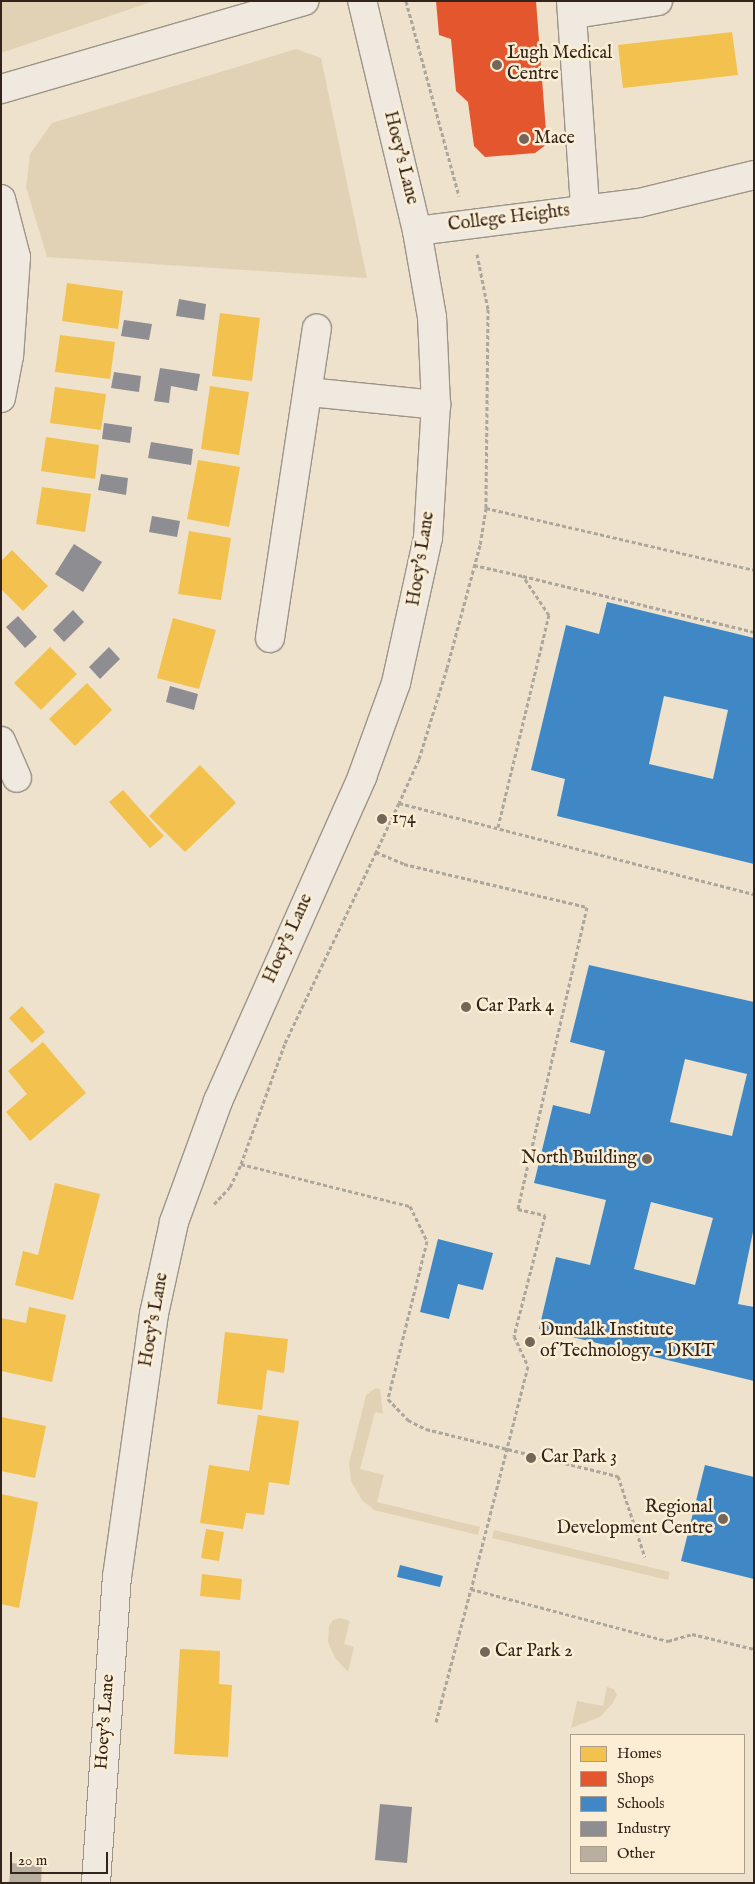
<!DOCTYPE html>
<html>
<head>
<meta charset="utf-8">
<style>
	body { margin:0 }
	#map { position:relative; width:755px; height:1884px; overflow:hidden; background:#eee2cc; font-family:"IM FELL English",serif }
	div>[style] { position:absolute }
	[style*='--x'] { left:calc(var(--x)*1px); top:calc(var(--y)*1px); width:calc(var(--w)*1px); rotate:calc(var(--a)*1deg) }
	.green>* { inset:0; background:#e2d2b5 }
	.homes>* { inset:0; background:#f2c14e }
	.shops>* { inset:0; background:#e4572e }
	.schools>* { inset:0; background:#3f88c5 }
	.industry>* { inset:0; background:#8d8d92 }
	.building>* { inset:0; background:#b9afa1 }
	.path>* { height:3px; margin-top:-1.5px; transform-origin:0; background:repeating-linear-gradient(90deg,#aca69d 0 4px,transparent 0 6.5px) }
	.roads { filter:drop-shadow(1px 0 #9c9487) drop-shadow(-1px 0 #9c9487) drop-shadow(0 1px #9c9487) drop-shadow(0 -1px #9c9487) }
	.minor>* { height:28px; margin:-14px; padding:0 14px; transform-origin:14px; border-radius:14px; background:#efe9df }
	.dots>* { width:14px; height:14px; translate:-50% -50%; box-sizing:border-box; border:2px solid #fceed5; border-radius:50% }
	span { translate:-50% -50%; white-space:nowrap; text-align:center; line-height:1.15; -webkit-text-stroke:5px #fceed5; paint-order:stroke }
	.poi-label { font-size:18px; color:#32241a }
	.left { translate:0 -50%; text-align:left }
	.right { translate:-100% -50%; text-align:right }
	.street-label { font-size:18px; color:#32241a }
	.frame { position:absolute; inset:0; border:2px solid #32241a; pointer-events:none }
	.legend { position:absolute; left:570px; top:1734px; width:175px; height:140px; box-sizing:border-box; background:#fceed5; border:1px solid #ab9d8a; margin:0; padding:6px 9px; list-style:none; font-size:15px; color:#32241a }
	.legend li { display:flex; align-items:center; gap:10px; height:25px }
	.legend b { width:25px; border:1px solid #ab9d8a }
	.scale { position:absolute; left:10px; top:1852px; width:98px; height:22px; box-sizing:border-box; border:2px solid #32241a; border-top:0; padding-left:6px; font-size:15px; line-height:18px; white-space:nowrap; color:#32241a; -webkit-text-stroke:4px #fceed5; paint-order:stroke }
</style>
</head>
<body>
<div id="map">
	<div class="green">
		<div style="clip-path:polygon(1px 1px,154px 1px,1px 53px)"></div>
		<div style="clip-path:polygon(296px 49px,321px 58px,367px 278px,47px 257px,26px 187px,30px 154px,52px 123px)"></div>
		<div style="clip-path:polygon(376px 1388px,380px 1389px,383px 1414px,375px 1412px,360px 1469px,384px 1475px,377px 1502px,480px 1527px,478px 1535px,374px 1510px,362px 1500px,351px 1481px,349px 1463px,366px 1395px)"></div>
		<div style="clip-path:polygon(494px 1530px,670px 1572px,668px 1580px,492px 1538px)"></div>
		<div style="clip-path:polygon(340px 1618px,350px 1621px,344px 1644px,354px 1647px,348px 1672px,335px 1658px,328px 1642px,329px 1626px,333px 1620px)"></div>
		<div style="clip-path:polygon(607px 1687px,614px 1689px,617px 1695px,612px 1704px,600px 1717px,571px 1728px,577px 1701px,603px 1706px)"></div>
	</div>
	<div class="homes">
		<div style="clip-path:polygon(732px 32px,738px 75px,623px 88px,618px 45px)"></div>
		<div style="clip-path:polygon(67px 283px,123px 291px,118px 329px,62px 321px)"></div>
		<div style="clip-path:polygon(220px 313px,260px 318px,252px 381px,212px 376px)"></div>
		<div style="clip-path:polygon(60px 335px,115px 342px,110px 379px,55px 372px)"></div>
		<div style="clip-path:polygon(210px 386px,249px 392px,239px 455px,201px 449px)"></div>
		<div style="clip-path:polygon(55px 387px,106px 394px,101px 430px,50px 423px)"></div>
		<div style="clip-path:polygon(46px 437px,99px 445px,95px 479px,41px 471px)"></div>
		<div style="clip-path:polygon(198px 460px,240px 467px,229px 527px,187px 519px)"></div>
		<div style="clip-path:polygon(42px 487px,91px 494px,85px 532px,36px 524px)"></div>
		<div style="clip-path:polygon(189px 531px,231px 538px,221px 600px,178px 594px)"></div>
		<div style="clip-path:polygon(12px 550px,48px 586px,23px 611px,1px 589px,1px 561px)"></div>
		<div style="clip-path:polygon(173px 618px,216px 630px,199px 689px,157px 678px)"></div>
		<div style="clip-path:polygon(50px 647px,77px 674px,41px 710px,14px 683px)"></div>
		<div style="clip-path:polygon(87px 683px,112px 710px,75px 746px,49px 719px)"></div>
		<div style="clip-path:polygon(200px 765px,236px 803px,185px 852px,149px 816px)"></div>
		<div style="clip-path:polygon(123px 790px,164px 836px,150px 848px,109px 802px)"></div>
		<div style="clip-path:polygon(22px 1006px,45px 1032px,32px 1043px,9px 1018px)"></div>
		<div style="clip-path:polygon(43px 1042px,86px 1093px,30px 1141px,6px 1112px,27px 1094px,8px 1071px)"></div>
		<div style="clip-path:polygon(55px 1183px,100px 1194px,73px 1300px,15px 1285px,23px 1251px,38px 1255px)"></div>
		<div style="clip-path:polygon(29px 1307px,66px 1315px,52px 1382px,1px 1371px,1px 1318px,26px 1323px)"></div>
		<div style="clip-path:polygon(225px 1332px,288px 1339px,284px 1373px,267px 1370px,262px 1410px,217px 1404px)"></div>
		<div style="clip-path:polygon(258px 1415px,299px 1421px,289px 1485px,269px 1482px,264px 1515px,246px 1513px,243px 1529px,200px 1523px,209px 1465px,249px 1471px)"></div>
		<div style="clip-path:polygon(1px 1417px,46px 1426px,35px 1478px,1px 1471px)"></div>
		<div style="clip-path:polygon(1px 1494px,38px 1502px,19px 1608px,1px 1604px)"></div>
		<div style="clip-path:polygon(206px 1529px,224px 1532px,219px 1561px,201px 1558px)"></div>
		<div style="clip-path:polygon(202px 1574px,242px 1579px,240px 1600px,200px 1596px)"></div>
		<div style="clip-path:polygon(180px 1649px,220px 1651px,219px 1684px,232px 1685px,228px 1757px,174px 1754px)"></div>
	</div>
	<div class="shops">
		<div style="clip-path:polygon(436px 1px,536px 1px,547px 144px,535px 153px,485px 157px,474px 146px,468px 102px,456px 91px,451px 39px,439px 35px)"></div>
	</div>
	<div class="schools">
		<div style="clip-path:polygon(evenodd,607px 602px,754px 638px,754px 864px,557px 816px,565px 779px,531px 770px,566px 625px,599px 634px,607px 602px,664px 696px,728px 710px,713px 779px,649px 764px,664px 696px)"></div>
		<div style="clip-path:polygon(evenodd,589px 965px,754px 1002px,754px 1227px,738px 1304px,754px 1307px,754px 1381px,539px 1329px,556px 1257px,590px 1265px,606px 1200px,534px 1183px,553px 1105px,590px 1114px,605px 1051px,570px 1042px,589px 965px,685px 1059px,747px 1074px,732px 1136px,670px 1122px,685px 1059px,589px 965px,651px 1202px,713px 1218px,695px 1285px,634px 1269px,651px 1202px)"></div>
		<div style="clip-path:polygon(438px 1239px,493px 1253px,483px 1290px,458px 1284px,449px 1319px,420px 1312px)"></div>
		<div style="clip-path:polygon(705px 1465px,754px 1477px,754px 1579px,681px 1561px)"></div>
		<div style="clip-path:polygon(400px 1565px,443px 1576px,440px 1587px,397px 1577px)"></div>
	</div>
	<div class="industry">
		<div style="clip-path:polygon(179px 299px,206px 304px,204px 320px,176px 316px)"></div>
		<div style="clip-path:polygon(124px 320px,152px 324px,149px 340px,121px 336px)"></div>
		<div style="clip-path:polygon(160px 368px,200px 374px,197px 391px,171px 386px,169px 403px,154px 401px)"></div>
		<div style="clip-path:polygon(114px 372px,141px 376px,139px 392px,111px 388px)"></div>
		<div style="clip-path:polygon(104px 423px,132px 427px,130px 443px,102px 439px)"></div>
		<div style="clip-path:polygon(151px 442px,193px 449px,191px 465px,148px 458px)"></div>
		<div style="clip-path:polygon(101px 474px,128px 478px,126px 495px,98px 490px)"></div>
		<div style="clip-path:polygon(152px 516px,180px 521px,177px 537px,149px 532px)"></div>
		<div style="clip-path:polygon(74px 544px,102px 562px,83px 592px,55px 574px)"></div>
		<div style="clip-path:polygon(73px 610px,84px 622px,64px 642px,53px 630px)"></div>
		<div style="clip-path:polygon(18px 616px,37px 637px,25px 648px,6px 627px)"></div>
		<div style="clip-path:polygon(109px 647px,120px 659px,100px 679px,89px 667px)"></div>
		<div style="clip-path:polygon(170px 686px,198px 694px,194px 710px,166px 702px)"></div>
		<div style="clip-path:polygon(380px 1804px,412px 1807px,407px 1863px,375px 1860px)"></div>
	</div>
	<div class="building">
		<div style="clip-path:polygon(11px 1863px,42px 1866px,41px 1883px,9px 1883px)"></div>
	</div>
	<div class="path">
		<div style="--x:406;--y:1;--w:202;--a:74.8"></div>
		<div style="--x:477;--y:254;--w:56;--a:78.7"></div>
		<div style="--x:488;--y:309;--w:199;--a:90.6"></div>
		<div style="--x:486;--y:508;--w:37;--a:99"></div>
		<div style="--x:480;--y:545;--w:127;--a:105"></div>
		<div style="--x:447;--y:668;--w:95;--a:107.1"></div>
		<div style="--x:419;--y:759;--w:48;--a:114.4"></div>
		<div style="--x:399;--y:803;--w:366;--a:14.4"></div>
		<div style="--x:486;--y:508;--w:275;--a:13"></div>
		<div style="--x:474;--y:565;--w:50;--a:12.7"></div>
		<div style="--x:399;--y:803;--w:54;--a:115.1"></div>
		<div style="--x:376;--y:852;--w:30;--a:23"></div>
		<div style="--x:404;--y:864;--w:188;--a:13.2"></div>
		<div style="--x:587;--y:907;--w:310;--a:102.9"></div>
		<div style="--x:518;--y:1209;--w:28;--a:13"></div>
		<div style="--x:545;--y:1215;--w:125;--a:104.4"></div>
		<div style="--x:514;--y:1336;--w:33;--a:65"></div>
		<div style="--x:528;--y:1366;--w:230;--a:104.3"></div>
		<div style="--x:471;--y:1589;--w:204;--a:14.8"></div>
		<div style="--x:668;--y:1641;--w:25;--a:-16"></div>
		<div style="--x:692;--y:1634;--w:64;--a:13.6"></div>
		<div style="--x:498;--y:827;--w:218;--a:-76.5"></div>
		<div style="--x:549;--y:615;--w:47;--a:-123.7"></div>
		<div style="--x:523;--y:576;--w:238;--a:13.6"></div>
		<div style="--x:241;--y:1164;--w:174;--a:14"></div>
		<div style="--x:410;--y:1206;--w:39;--a:64"></div>
		<div style="--x:427;--y:1241;--w:163;--a:103.9"></div>
		<div style="--x:388;--y:1399;--w:29;--a:46"></div>
		<div style="--x:408;--y:1420;--w:20;--a:27"></div>
		<div style="--x:426;--y:1429;--w:198;--a:13.8"></div>
		<div style="--x:618;--y:1476;--w:85;--a:71.6"></div>
		<div style="--x:214;--y:1204;--w:23;--a:-47"></div>
		<div style="--x:230;--y:1187;--w:25;--a:-64"></div>
		<div style="--x:241;--y:1164;--w:129;--a:-70"></div>
		<div style="--x:285;--y:1043;--w:212;--a:-64.5"></div>
		<div style="--x:436;--y:1722;--w:138;--a:-75.3"></div>
	</div>
	<div class="roads">
		<div class="minor">
			<div style="--x:571;--y:1;--w:208;--a:86.1"></div>
			<div style="--x:574;--y:14;--w:85;--a:-8.8"></div>
			<div style="--x:1;--y:89;--w:316;--a:-16.2"></div>
			<div style="--x:1;--y:199;--w:60;--a:75.5"></div>
			<div style="--x:16;--y:257;--w:99;--a:94"></div>
			<div style="--x:9;--y:356;--w:43;--a:100.8"></div>
			<div style="--x:417;--y:231;--w:224;--a:-7.2"></div>
			<div style="--x:639;--y:203;--w:118;--a:-13.7"></div>
			<div style="--x:309;--y:392;--w:128;--a:5.8"></div>
			<div style="--x:270;--y:638;--w:313;--a:-81.4"></div>
			<div style="--x:1;--y:741;--w:40;--a:66.6"></div>
			<div style="--x:96;--y:1883;--w:307;--a:-86.1"></div>
			<div style="--x:117;--y:1577;--w:266;--a:-82"></div>
			<div style="--x:154;--y:1314;--w:94;--a:-77.7"></div>
			<div style="--x:174;--y:1222;--w:129;--a:-70"></div>
			<div style="--x:218;--y:1101;--w:355;--a:-66"></div>
			<div style="--x:362;--y:777;--w:100;--a:-70.1"></div>
			<div style="--x:396;--y:683;--w:148;--a:-77.6"></div>
			<div style="--x:428;--y:538;--w:133;--a:-86.6"></div>
			<div style="--x:436;--y:405;--w:88;--a:-92.6"></div>
			<div style="--x:432;--y:317;--w:87;--a:-99.9"></div>
			<div style="--x:417;--y:231;--w:236;--a:-103.4"></div>
		</div>
	</div>
	<div class="dots">
		<div style="left:497px;top:65px;background:#746658"></div>
		<div style="left:524px;top:139px;background:#746658"></div>
		<div style="left:382px;top:819px;background:#746658"></div>
		<div style="left:466px;top:1007px;background:#746658"></div>
		<div style="left:647px;top:1159px;background:#746658"></div>
		<div style="left:530px;top:1342px;background:#746658"></div>
		<div style="left:531px;top:1458px;background:#746658"></div>
		<div style="left:723px;top:1519px;background:#746658"></div>
		<div style="left:485px;top:1652px;background:#746658"></div>
	</div>
	<div class="poi-label">
		<span class="left" style="left:507px;top:65px">Lugh Medical<br>Centre</span>
		<span class="left" style="left:534px;top:139px">Mace</span>
		<span class="left" style="left:392px;top:819px">174</span>
		<span class="left" style="left:476px;top:1007px">Car Park 4</span>
		<span class="right" style="left:637px;top:1159px">North Building</span>
		<span class="left" style="left:540px;top:1342px">Dundalk Institute<br>of Technology - DKIT</span>
		<span class="left" style="left:541px;top:1458px">Car Park 3</span>
		<span class="right" style="left:713px;top:1519px">Regional<br>Development Centre</span>
		<span class="left" style="left:495px;top:1652px">Car Park 2</span>
	</div>
	<div class="street-label">
		<span style="left:400px;top:158px;rotate:76deg">Hoey's Lane</span>
		<span style="left:509px;top:219px;rotate:-7deg">College Heights</span>
		<span style="left:422px;top:559px;rotate:-81deg">Hoey's Lane</span>
		<span style="left:289px;top:939px;rotate:-66deg">Hoey's Lane</span>
		<span style="left:155px;top:1320px;rotate:-80deg">Hoey's Lane</span>
		<span style="left:106px;top:1722px;rotate:-86deg">Hoey's Lane</span>
	</div>
	<div class="frame"></div>
	<ul class="legend">
	<li><b style="height:14px;background:#f2c14e"></b>Homes</li>
	<li><b style="height:14px;background:#e4572e"></b>Shops</li>
	<li><b style="height:14px;background:#3f88c5"></b>Schools</li>
	<li><b style="height:14px;background:#8d8d92"></b>Industry</li>
	<li><b style="height:14px;background:#b9afa1"></b>Other</li>
	</ul>
	<div class="scale">20 m</div>
</div>
</body>
</html>
